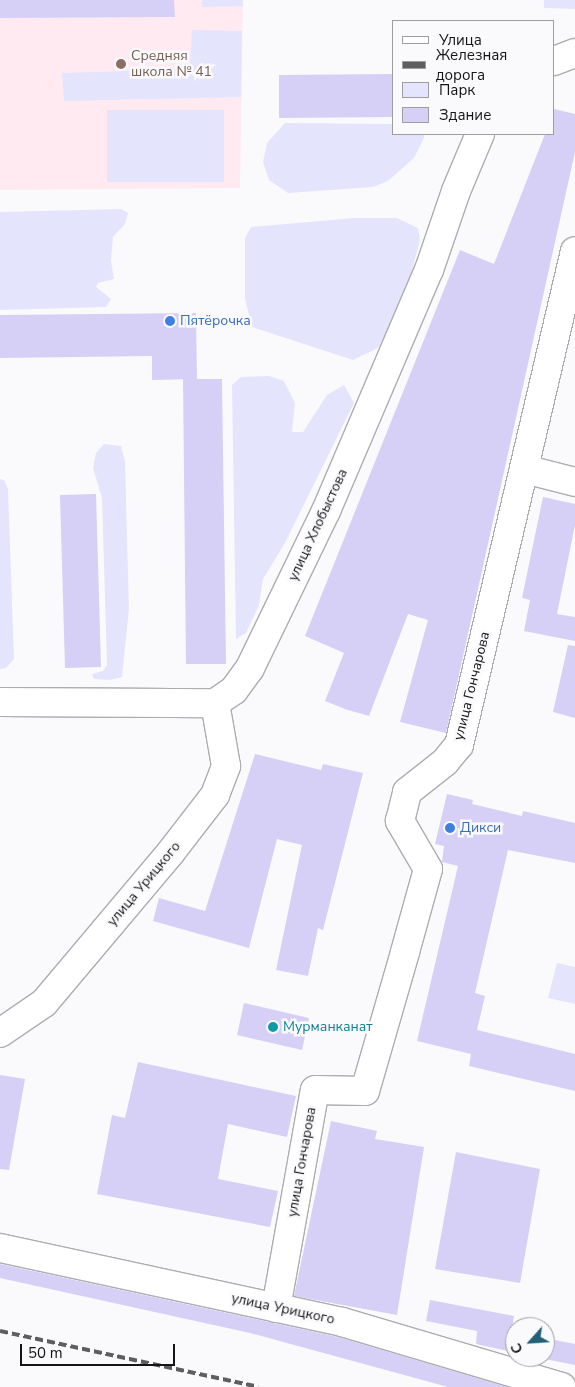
<!DOCTYPE html>
<html>
<head>
<meta charset="utf-8">
<style>
	body { margin:0 }
	#map { position:relative; width:575px; height:1387px; overflow:hidden; background:#fafafd; font-family:"Nunito Sans",sans-serif }
	div>[style] { position:absolute }
	[style*='--x'] { left:calc(var(--x)*1px); top:calc(var(--y)*1px); width:calc(var(--w)*1px); rotate:calc(var(--a)*1deg) }
	.education>* { inset:0; background:#ffeaf2 }
	.green>* { inset:0; background:#e5e4fd }
	.building>* { inset:0; background:#d6cff6 }
	.roads { filter:drop-shadow(1px 0 #adadb0) drop-shadow(-1px 0 #adadb0) drop-shadow(0 1px #adadb0) drop-shadow(0 -1px #adadb0) }
	.minor>* { height:28px; margin:-14px; padding:0 14px; transform-origin:14px; border-radius:14px; background:#fff }
	.rail>* { height:4px; margin-top:-2px; transform-origin:0; background:repeating-linear-gradient(90deg,#5e5e5f 0 8px,transparent 0 12px) }
	.dots>* { width:14px; height:14px; translate:-50% -50%; box-sizing:border-box; border:2px solid #fafafd; border-radius:50% }
	span { translate:-50% -50%; white-space:nowrap; text-align:center; line-height:1.15; -webkit-text-stroke:5px #fafafd; paint-order:stroke }
	.education-label { font-size:14px; color:#785e54 }
	.left { translate:0 -50%; text-align:left }
	.shop-label { font-size:14px; color:#366cbe }
	.street-label { font-size:14px; color:#151516 }
	.culture-label { font-size:14px; color:#0d838f }
	.legend { position:absolute; left:392px; top:20px; width:162px; height:115px; box-sizing:border-box; background:#fafafd; border:1px solid #9e9ea1; margin:0; padding:6px 9px; list-style:none; font-size:15px; color:#151516 }
	.legend li { display:flex; align-items:center; gap:10px; height:25px }
	.legend b { width:25px; border:1px solid #9e9ea1 }
	.north { position:absolute; left:505px; top:1317px; width:50px; height:50px; box-sizing:border-box; background:#fafafd; border:1px solid #9e9ea1; border-radius:50%; rotate:244deg; font-size:14px; font-weight:700; line-height:20px; text-align:center; color:#151516 }
	.north::after { content:''; display:block; margin:auto; width:18px; height:22px; background:#216076; clip-path:polygon(50% 0,100% 100%,50% 72%,0 100%) }
	.scale { position:absolute; left:20px; top:1344px; width:155px; height:22px; box-sizing:border-box; border:2px solid #151516; border-top:0; padding-left:6px; font-size:15px; line-height:18px; white-space:nowrap; color:#151516; -webkit-text-stroke:4px #fafafd; paint-order:stroke }
</style>
</head>
<body>
<div id="map">
	<div class="education">
		<div style="clip-path:polygon(0 0,243px 0,240px 188px,0 190px)"></div>
	</div>
	<div class="green">
		<div style="clip-path:polygon(202px 0,243px 0,243px 6px,202px 7px)"></div>
		<div style="clip-path:polygon(544px 0,575px 0,575px 9px,544px 8px)"></div>
		<div style="clip-path:polygon(192px 30px,242px 31px,241px 97px,64px 101px,62px 73px,190px 69px)"></div>
		<div style="clip-path:polygon(107px 110px,224px 110px,224px 182px,107px 182px)"></div>
		<div style="clip-path:polygon(285px 123px,394px 124px,394px 134px,424px 134px,424px 138px,414px 158px,388px 181px,373px 187px,288px 193px,269px 180px,263px 162px,267px 143px)"></div>
		<div style="clip-path:polygon(121px 209px,128px 213px,125px 224px,113px 237px,111px 261px,114px 279px,98px 283px,96px 287px,111px 299px,106px 307px,0 310px,0 212px)"></div>
		<div style="clip-path:polygon(354px 218px,397px 218px,418px 228px,420px 240px,404px 301px,378px 348px,353px 360px,252px 327px,245px 299px,245px 238px,251px 227px)"></div>
		<div style="clip-path:polygon(269px 376px,284px 381px,295px 403px,292px 432px,303px 432px,327px 395px,344px 385px,354px 403px,285px 543px,263px 579px,259px 605px,246px 633px,236px 639px,232px 385px,241px 377px)"></div>
		<div style="clip-path:polygon(104px 444px,121px 446px,125px 461px,129px 609px,122px 677px,110px 680px,94px 679px,92px 674px,103px 671px,107px 665px,102px 498px,93px 468px,96px 453px)"></div>
		<div style="clip-path:polygon(0 479px,4px 480px,8px 489px,14px 659px,6px 668px,0 669px)"></div>
		<div style="clip-path:polygon(557px 963px,575px 967px,575px 1004px,548px 998px)"></div>
	</div>
	<div class="building">
		<div style="clip-path:polygon(0 0,174px 0,175px 17px,0 18px)"></div>
		<div style="clip-path:polygon(394px 74px,394px 117px,279px 118px,279px 75px)"></div>
		<div style="clip-path:polygon(554px 109px,575px 114px,575px 152px,446px 733px,400px 722px,428px 620px,408px 614px,369px 716px,345px 709px,325px 701px,344px 653px,305px 636px,460px 250px,494px 264px,545px 134px,554px 134px)"></div>
		<div style="clip-path:polygon(196px 313px,197px 379px,152px 380px,152px 356px,0 358px,0 315px)"></div>
		<div style="clip-path:polygon(183px 379px,222px 379px,226px 664px,186px 664px)"></div>
		<div style="clip-path:polygon(96px 494px,101px 667px,65px 668px,60px 495px)"></div>
		<div style="clip-path:polygon(543px 497px,575px 504px,575px 525px,557px 614px,575px 617px,575px 641px,524px 631px,530px 600px,522px 598px)"></div>
		<div style="clip-path:polygon(568px 645px,575px 646px,575px 718px,553px 712px)"></div>
		<div style="clip-path:polygon(255px 754px,321px 770px,323px 764px,363px 773px,323px 930px,318px 928px,308px 976px,276px 970px,302px 845px,277px 839px,249px 948px,153px 921px,159px 898px,205px 911px)"></div>
		<div style="clip-path:polygon(447px 794px,473px 800px,472px 804px,522px 816px,523px 811px,575px 823px,575px 863px,508px 850px,475px 993px,485px 996px,477px 1030px,575px 1054px,575px 1091px,469px 1066px,471px 1054px,417px 1041px,458px 866px,442px 862px,444px 846px,435px 844px)"></div>
		<div style="clip-path:polygon(244px 1003px,309px 1018px,302px 1050px,237px 1035px)"></div>
		<div style="clip-path:polygon(138px 1062px,296px 1096px,287px 1137px,228px 1124px,218px 1179px,278px 1191px,270px 1227px,97px 1194px,112px 1115px,125px 1118px)"></div>
		<div style="clip-path:polygon(0 1075px,25px 1079px,9px 1170px,0 1169px)"></div>
		<div style="clip-path:polygon(331px 1121px,377px 1131px,375px 1139px,424px 1147px,397px 1315px,294px 1296px)"></div>
		<div style="clip-path:polygon(456px 1152px,540px 1169px,520px 1283px,435px 1269px)"></div>
		<div style="clip-path:polygon(0 1264px,338px 1337px,507px 1387px,448px 1387px,250px 1333px,0 1278px)"></div>
		<div style="clip-path:polygon(430px 1300px,514px 1316px,508px 1351px,476px 1344px,477px 1331px,426px 1321px)"></div>
		<div style="clip-path:polygon(545px 1338px,575px 1344px,575px 1365px,545px 1359px)"></div>
	</div>
	<div class="roads">
		<div class="minor">
			<div style="--x:554;--y:61;--w:22;--a:-21"></div>
			<div style="--x:524;--y:469;--w:53;--a:14.3"></div>
			<div style="--x:0;--y:702;--w:215;--a:0.3"></div>
			<div style="--x:215;--y:703;--w:23;--a:-34"></div>
			<div style="--x:234;--y:690;--w:27;--a:-54"></div>
			<div style="--x:250;--y:668;--w:174;--a:-64.2"></div>
			<div style="--x:326;--y:511;--w:262;--a:-66.9"></div>
			<div style="--x:429;--y:270;--w:83;--a:-71.1"></div>
			<div style="--x:456;--y:191;--w:62;--a:-67.2"></div>
			<div style="--x:0;--y:1033;--w:53;--a:-34.3"></div>
			<div style="--x:44;--y:1003;--w:197;--a:-49.9"></div>
			<div style="--x:171;--y:852;--w:72;--a:-52.3"></div>
			<div style="--x:215;--y:795;--w:31;--a:-69"></div>
			<div style="--x:226;--y:766;--w:64;--a:-99.9"></div>
			<div style="--x:0;--y:1248;--w:350;--a:12.2"></div>
			<div style="--x:342;--y:1322;--w:229;--a:16.5"></div>
			<div style="--x:276;--y:1308;--w:221;--a:-79.9"></div>
			<div style="--x:315;--y:1090;--w:50;--a:1.1"></div>
			<div style="--x:365;--y:1091;--w:145;--a:-73.9"></div>
			<div style="--x:405;--y:952;--w:86;--a:-74.5"></div>
			<div style="--x:428;--y:869;--w:56;--a:-120.3"></div>
			<div style="--x:400;--y:821;--w:30;--a:-76"></div>
			<div style="--x:407;--y:792;--w:48;--a:-38.3"></div>
			<div style="--x:445;--y:762;--w:22;--a:-51"></div>
			<div style="--x:459;--y:745;--w:507;--a:-76.79"></div>
		</div>
	</div>
	<div class="rail">
		<div style="--x:0;--y:1331;--w:264;--a:12.2"></div>
	</div>
	<div class="dots">
		<div style="left:121px;top:64px;background:#8d6e63"></div>
		<div style="left:170px;top:321px;background:#3f7fe0"></div>
		<div style="left:450px;top:828px;background:#3f7fe0"></div>
		<div style="left:273px;top:1027px;background:#0f9aa8"></div>
	</div>
	<div class="education-label">
		<span class="left" style="left:131px;top:64px">Средняя<br>школа № 41</span>
	</div>
	<div class="shop-label">
		<span class="left" style="left:180px;top:321px">Пятёрочка</span>
		<span class="left" style="left:460px;top:828px">Дикси</span>
	</div>
	<div class="street-label">
		<span style="left:318px;top:525px;rotate:-65deg">улица Хлобыстова</span>
		<span style="left:472px;top:686px;rotate:-76deg">улица Гончарова</span>
		<span style="left:144px;top:884px;rotate:-50deg">улица Урицкого</span>
		<span style="left:302px;top:1162px;rotate:-80deg">улица Гончарова</span>
		<span style="left:283px;top:1309px;rotate:12deg">улица Урицкого</span>
	</div>
	<div class="culture-label">
		<span class="left" style="left:283px;top:1027px">Мурманканат</span>
	</div>
	<ul class="legend">
	<li><b style="height:6px;background:#fff"></b>Улица</li>
	<li><b style="height:6px;background:#5e5e5f"></b>Железная дорога</li>
	<li><b style="height:14px;background:#e5e4fd"></b>Парк</li>
	<li><b style="height:14px;background:#d6cff6"></b>Здание</li>
	</ul>
	<div class="north">С</div>
	<div class="scale">50 m</div>
</div>
</body>
</html>
